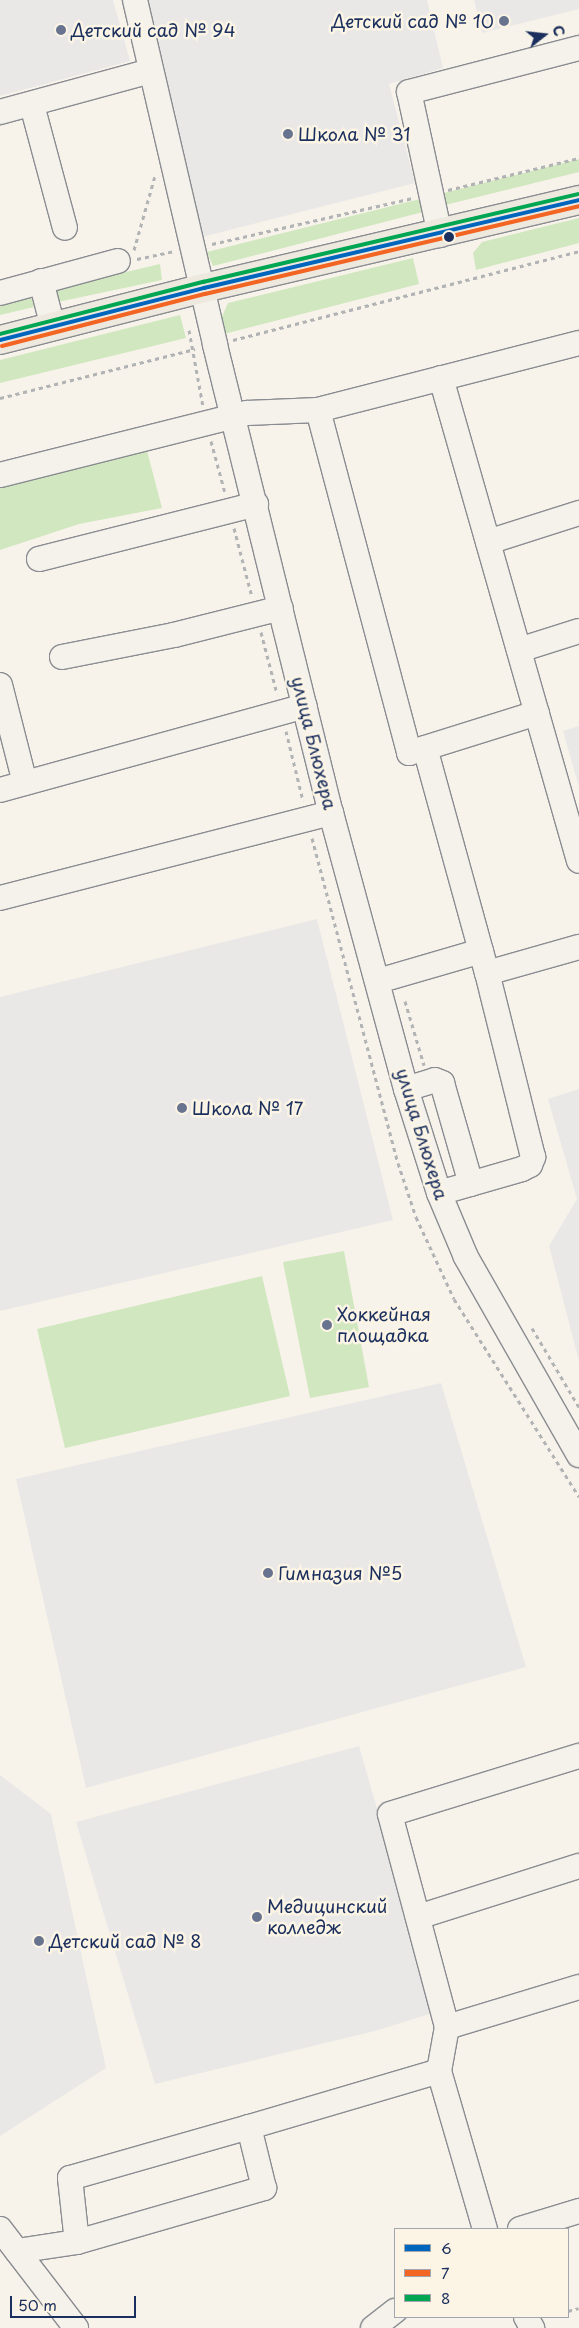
<!DOCTYPE html>
<html>
<head>
<meta charset="utf-8">
<style>
	body { margin:0 }
	#map { position:relative; width:579px; height:2328px; overflow:hidden; background:#f7f3ea; font-family:"Playpen Sans",sans-serif }
	div>[style] { position:absolute }
	[style*='--x'] { left:calc(var(--x)*1px); top:calc(var(--y)*1px); width:calc(var(--w)*1px); rotate:calc(var(--a)*1deg) }
	.built>* { inset:0; background:#e9e8e6 }
	.green>* { inset:0; background:#d1e7bf }
	.path>* { height:3px; margin-top:-1.5px; transform-origin:0; background:repeating-linear-gradient(90deg,#b2b3b4 0 4px,transparent 0 8px) }
	.roads { filter:drop-shadow(1px 0 #8a8c91) drop-shadow(-1px 0 #8a8c91) drop-shadow(0 1px #8a8c91) drop-shadow(0 -1px #8a8c91) }
	.minor>* { height:24px; margin:-12px; padding:0 12px; transform-origin:12px; border-radius:12px; background:#f5f2ec }
	.major>* { height:28px; margin:-14px; padding:0 14px; transform-origin:14px; border-radius:14px; background:#eee9df }
	.bus-1>* { height:4px; margin:-2px; padding:0 2px; transform-origin:2px; border-radius:2px; background:#0065bd }
	.bus-2>* { height:4px; margin:-2px; padding:0 2px; transform-origin:2px; border-radius:2px; background:#f26522 }
	.bus-3>* { height:4px; margin:-2px; padding:0 2px; transform-origin:2px; border-radius:2px; background:#00a651 }
	.dots>* { width:14px; height:14px; translate:-50% -50%; box-sizing:border-box; border:2px solid #fcf5e5; border-radius:50% }
	span { translate:-50% -50%; white-space:nowrap; text-align:center; line-height:1.15; -webkit-text-stroke:5px #fcf5e5; paint-order:stroke }
	.poi-label { font-size:18px; color:#1b2f5e }
	.right { translate:-100% -50%; text-align:right }
	.left { translate:0 -50%; text-align:left }
	.street-label { font-size:18px; color:#1b2f5e }
	.legend { position:absolute; left:394px; top:2228px; width:175px; height:90px; box-sizing:border-box; background:#fcf5e5; border:1px solid #a2a6af; margin:0; padding:6px 9px; list-style:none; font-size:15px; color:#1b2f5e }
	.legend li { display:flex; align-items:center; gap:10px; height:25px }
	.legend b { width:25px; border:1px solid #a2a6af }
	.north { position:absolute; left:519px; top:10px; width:50px; height:50px; -webkit-text-stroke:4px #fcf5e5; paint-order:stroke; rotate:74deg; font-size:14px; font-weight:700; line-height:20px; text-align:center; color:#1b2f5e }
	.north::after { content:''; display:block; margin:auto; width:18px; height:22px; background:#1b2f5e; clip-path:polygon(50% 0,100% 100%,50% 72%,0 100%) }
	.scale { position:absolute; left:10px; top:2296px; width:126px; height:22px; box-sizing:border-box; border:2px solid #1b2f5e; border-top:0; padding-left:6px; font-size:15px; line-height:18px; white-space:nowrap; color:#1b2f5e; -webkit-text-stroke:4px #fcf5e5; paint-order:stroke }
</style>
</head>
<body>
<div id="map">
	<div class="built">
		<div style="clip-path:polygon(0 0,113px 0,130px 61px,0 96px)"></div>
		<div style="clip-path:polygon(141px 0,427px 0,443px 68px,389px 84px,415px 183px,198px 238px)"></div>
		<div style="clip-path:polygon(474px 0,579px 0,579px 9px,482px 33px)"></div>
		<div style="clip-path:polygon(579px 726px,579px 787px,563px 731px)"></div>
		<div style="clip-path:polygon(317px 919px,393px 1220px,0 1311px,0 997px)"></div>
		<div style="clip-path:polygon(579px 1089px,579px 1361px,549px 1246px,577px 1199px,548px 1099px)"></div>
		<div style="clip-path:polygon(441px 1383px,526px 1667px,86px 1788px,16px 1479px)"></div>
		<div style="clip-path:polygon(359px 1746px,436px 2012px,375px 2031px,155px 2084px,76px 1822px)"></div>
		<div style="clip-path:polygon(0 1775px,51px 1814px,106px 2068px,0 2136px)"></div>
	</div>
	<div class="green">
		<div style="clip-path:polygon(579px 159px,579px 172px,445px 205px,440px 194px)"></div>
		<div style="clip-path:polygon(420px 199px,423px 212px,213px 266px,207px 252px)"></div>
		<div style="clip-path:polygon(579px 218px,579px 243px,476px 270px,473px 253px,482px 242px)"></div>
		<div style="clip-path:polygon(413px 258px,419px 284px,224px 334px,221px 319px,228px 303px)"></div>
		<div style="clip-path:polygon(160px 264px,162px 280px,53px 303px,46px 291px)"></div>
		<div style="clip-path:polygon(30px 292px,34px 307px,0 315px,0 300px)"></div>
		<div style="clip-path:polygon(180px 315px,186px 338px,0 383px,0 360px)"></div>
		<div style="clip-path:polygon(147px 451px,162px 508px,79px 524px,0 550px,0 485px)"></div>
		<div style="clip-path:polygon(344px 1251px,369px 1387px,310px 1398px,283px 1262px)"></div>
		<div style="clip-path:polygon(262px 1276px,290px 1396px,65px 1448px,37px 1329px)"></div>
	</div>
	<div class="path">
		<div style="--x:448;--y:190;--w:135;--a:-13.7"></div>
		<div style="--x:212;--y:244;--w:206;--a:-12.9"></div>
		<div style="--x:134;--y:250;--w:77;--a:-74.2"></div>
		<div style="--x:137;--y:259;--w:39;--a:-12"></div>
		<div style="--x:189;--y:330;--w:77;--a:79.6"></div>
		<div style="--x:233;--y:340;--w:357;--a:-14.4"></div>
		<div style="--x:0;--y:398;--w:201;--a:-14.1"></div>
		<div style="--x:211;--y:441;--w:54;--a:74.9"></div>
		<div style="--x:234;--y:528;--w:71;--a:75.4"></div>
		<div style="--x:261;--y:632;--w:64;--a:75.5"></div>
		<div style="--x:286;--y:731;--w:72;--a:76.3"></div>
		<div style="--x:312;--y:838;--w:336;--a:75.2"></div>
		<div style="--x:398;--y:1163;--w:57;--a:71.6"></div>
		<div style="--x:416;--y:1217;--w:90;--a:65.1"></div>
		<div style="--x:454;--y:1299;--w:234;--a:57.7"></div>
		<div style="--x:405;--y:1001;--w:67;--a:73.5"></div>
		<div style="--x:532;--y:1328;--w:92;--a:59.3"></div>
		<div style="--x:568;--y:2311;--w:11;--a:-15"></div>
	</div>
	<div class="roads">
		<div class="minor">
			<div style="--x:135;--y:0;--w:354;--a:76.9"></div>
			<div style="--x:215;--y:345;--w:482;--a:76.1"></div>
			<div style="--x:331;--y:813;--w:286;--a:74.8"></div>
			<div style="--x:406;--y:1089;--w:109;--a:72.4"></div>
			<div style="--x:439;--y:1193;--w:69;--a:67.1"></div>
			<div style="--x:466;--y:1257;--w:228;--a:60.3"></div>
			<div style="--x:32;--y:105;--w:127;--a:75"></div>
			<div style="--x:0;--y:112;--w:156;--a:-15.2"></div>
			<div style="--x:440;--y:235;--w:146;--a:-102.2"></div>
			<div style="--x:409;--y:92;--w:176;--a:-14.5"></div>
			<div style="--x:41;--y:281;--w:48;--a:75.4"></div>
			<div style="--x:0;--y:293;--w:122;--a:-15.2"></div>
			<div style="--x:441;--y:378;--w:502;--a:74.05"></div>
			<div style="--x:318;--y:410;--w:355;--a:75.1"></div>
			<div style="--x:409;--y:753;--w:134;--a:-17.4"></div>
			<div style="--x:0;--y:475;--w:255;--a:-14.1"></div>
			<div style="--x:247;--y:413;--w:71;--a:-2.4"></div>
			<div style="--x:318;--y:410;--w:269;--a:-14.4"></div>
			<div style="--x:488;--y:542;--w:96;--a:-17.7"></div>
			<div style="--x:39;--y:559;--w:224;--a:-14.2"></div>
			<div style="--x:519;--y:650;--w:63;--a:-17.6"></div>
			<div style="--x:62;--y:657;--w:114;--a:-11.1"></div>
			<div style="--x:174;--y:635;--w:110;--a:-14.2"></div>
			<div style="--x:0;--y:685;--w:101;--a:75.7"></div>
			<div style="--x:425;--y:748;--w:211;--a:74.6"></div>
			<div style="--x:0;--y:790;--w:316;--a:-15.4"></div>
			<div style="--x:0;--y:898;--w:342;--a:-14.4"></div>
			<div style="--x:378;--y:981;--w:107;--a:-16.2"></div>
			<div style="--x:481;--y:951;--w:23;--a:75"></div>
			<div style="--x:487;--y:973;--w:96;--a:-15.8"></div>
			<div style="--x:406;--y:1089;--w:30;--a:-17"></div>
			<div style="--x:435;--y:1080;--w:8;--a:23"></div>
			<div style="--x:442;--y:1083;--w:105;--a:74"></div>
			<div style="--x:439;--y:1193;--w:86;--a:-16.1"></div>
			<div style="--x:522;--y:1169;--w:9;--a:-27"></div>
			<div style="--x:530;--y:1165;--w:9;--a:-69"></div>
			<div style="--x:533;--y:1157;--w:190;--a:-104"></div>
			<div style="--x:418;--y:1917;--w:169;--a:-17.6"></div>
			<div style="--x:447;--y:2027;--w:220;--a:-105"></div>
			<div style="--x:390;--y:1814;--w:198;--a:-17.1"></div>
			<div style="--x:439;--y:2071;--w:45;--a:-79.7"></div>
			<div style="--x:447;--y:2027;--w:138;--a:-16.9"></div>
			<div style="--x:249;--y:2127;--w:198;--a:-16.4"></div>
			<div style="--x:439;--y:2071;--w:165;--a:73.8"></div>
			<div style="--x:0;--y:2229;--w:125;--a:52.5"></div>
			<div style="--x:520;--y:2229;--w:62;--a:-17"></div>
			<div style="--x:17;--y:2251;--w:61;--a:-8.5"></div>
			<div style="--x:77;--y:2242;--w:195;--a:-16.1"></div>
			<div style="--x:264;--y:2188;--w:63;--a:-103.8"></div>
			<div style="--x:249;--y:2127;--w:186;--a:164.1"></div>
			<div style="--x:70;--y:2178;--w:64;--a:83.8"></div>
			<div style="--x:526;--y:2317;--w:13;--a:61"></div>
			<div style="--x:373;--y:2328;--w:28;--a:-38"></div>
		</div>
		<div class="major">
			<div style="--x:0;--y:340;--w:211;--a:-14.3"></div>
			<div style="--x:204;--y:288;--w:385;--a:-13.2"></div>
		</div>
	</div>
	<div class="bus-1">
		<div style="--x:0;--y:340;--w:211;--a:-14.3"></div>
		<div style="--x:204;--y:288;--w:385;--a:-13.2"></div>
	</div>
	<div class="bus-2">
		<div style="--x:2;--y:346;--w:210;--a:-14.4"></div>
		<div style="--x:205;--y:294;--w:384;--a:-13.2"></div>
	</div>
	<div class="bus-3">
		<div style="--x:0;--y:334;--w:210;--a:-14.4"></div>
		<div style="--x:203;--y:282;--w:385;--a:-13.2"></div>
	</div>
	<div class="dots">
		<div style="left:504px;top:21px;background:#68748f"></div>
		<div style="left:61px;top:30px;background:#68748f"></div>
		<div style="left:288px;top:134px;background:#68748f"></div>
		<div style="left:449px;top:237px;background:#1b2f5e"></div>
		<div style="left:182px;top:1108px;background:#68748f"></div>
		<div style="left:327px;top:1325px;background:#68748f"></div>
		<div style="left:268px;top:1573px;background:#68748f"></div>
		<div style="left:257px;top:1917px;background:#68748f"></div>
		<div style="left:39px;top:1941px;background:#68748f"></div>
	</div>
	<div class="poi-label">
		<span class="right" style="left:494px;top:21px">Детский сад № 10</span>
		<span class="left" style="left:71px;top:30px">Детский сад № 94</span>
		<span class="left" style="left:298px;top:134px">Школа № 31</span>
		<span class="left" style="left:192px;top:1108px">Школа № 17</span>
		<span class="left" style="left:337px;top:1325px">Хоккейная<br>площадка</span>
		<span class="left" style="left:278px;top:1573px">Гимназия №5</span>
		<span class="left" style="left:267px;top:1917px">Медицинский<br>колледж</span>
		<span class="left" style="left:49px;top:1941px">Детский сад № 8</span>
	</div>
	<div class="street-label">
		<span style="left:314px;top:743px;rotate:76deg">улица Блюхера</span>
		<span style="left:422px;top:1134px;rotate:73deg">улица Блюхера</span>
	</div>
	<ul class="legend">
	<li><b style="height:6px;background:#0065bd"></b>6</li>
	<li><b style="height:6px;background:#f26522"></b>7</li>
	<li><b style="height:6px;background:#00a651"></b>8</li>
	</ul>
	<div class="north">С</div>
	<div class="scale">50 m</div>
</div>
</body>
</html>
